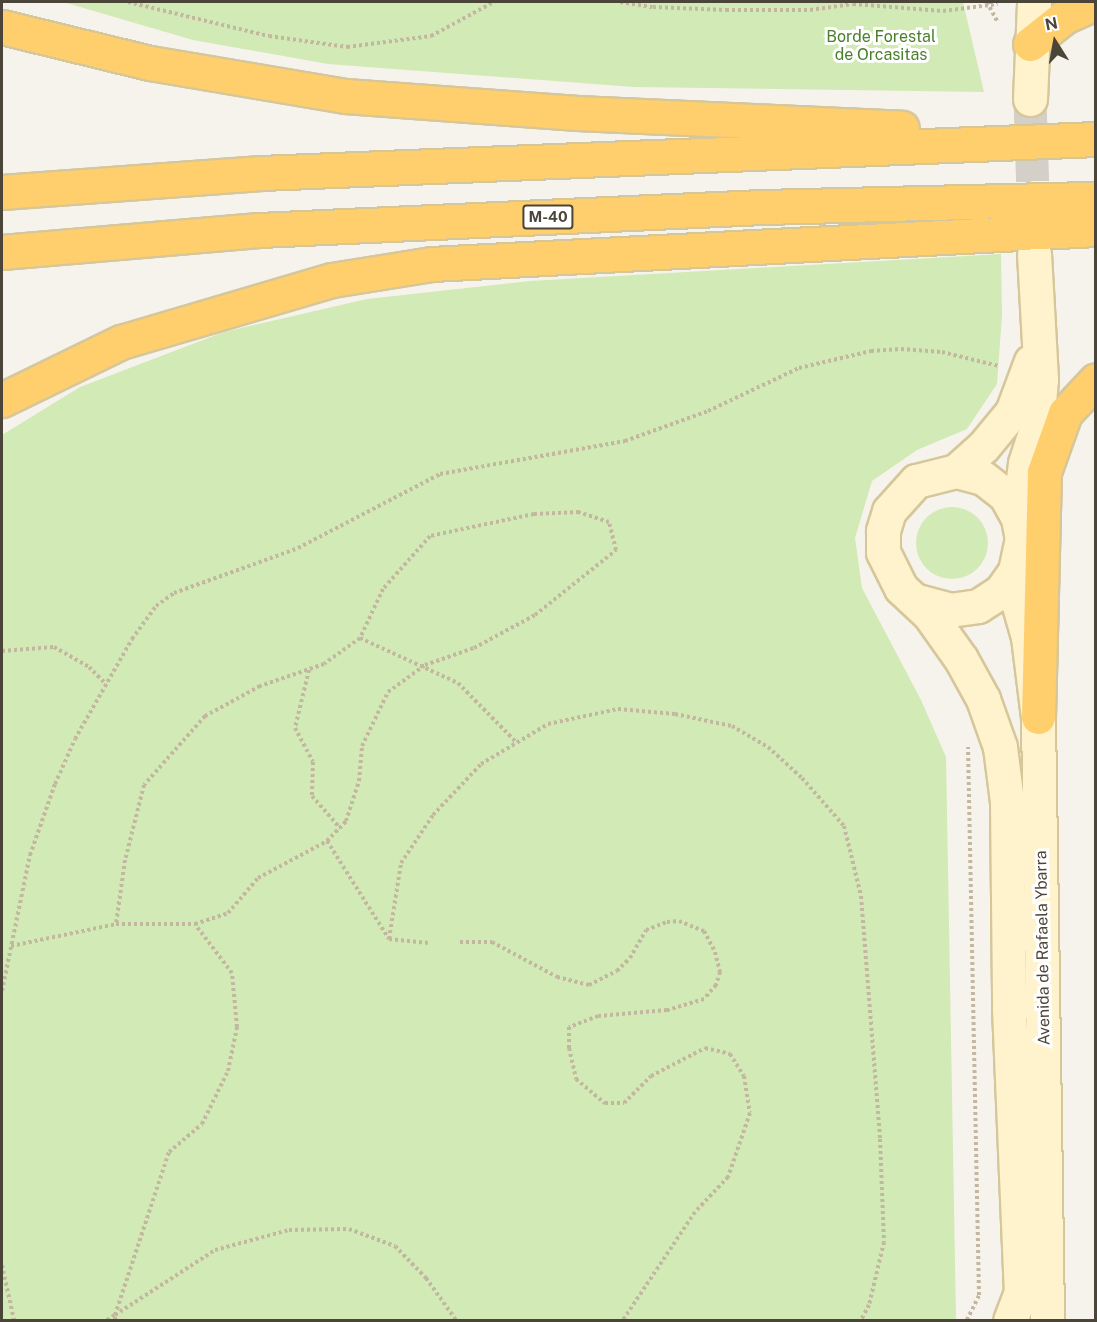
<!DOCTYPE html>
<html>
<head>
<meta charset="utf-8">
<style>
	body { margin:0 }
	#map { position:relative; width:1097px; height:1322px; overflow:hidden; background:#f6f3ec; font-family:"Public Sans",sans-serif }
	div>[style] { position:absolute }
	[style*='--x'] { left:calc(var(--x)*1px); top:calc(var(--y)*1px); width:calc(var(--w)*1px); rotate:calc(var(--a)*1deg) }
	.green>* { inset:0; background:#d2eab5 }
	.round { border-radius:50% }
	.secondary-tunnel>* { height:33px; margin-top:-16.5px; transform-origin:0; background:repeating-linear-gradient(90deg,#d4d0c8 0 33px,transparent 0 49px) }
	.path>* { height:4px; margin-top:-2px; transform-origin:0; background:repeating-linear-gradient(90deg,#c4b79f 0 3px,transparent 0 6px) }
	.roads { filter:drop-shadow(2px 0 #d6c79b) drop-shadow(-2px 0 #d6c79b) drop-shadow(0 2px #d6c79b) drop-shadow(0 -2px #d6c79b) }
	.secondary>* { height:33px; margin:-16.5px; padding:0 16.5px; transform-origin:16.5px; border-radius:16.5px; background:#fff3cd }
	.highway>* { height:33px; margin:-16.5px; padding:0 16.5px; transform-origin:16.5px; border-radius:16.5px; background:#ffcf6e }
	span { translate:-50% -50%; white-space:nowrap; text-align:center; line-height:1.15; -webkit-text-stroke:6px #fff; paint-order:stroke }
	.shield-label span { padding:2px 4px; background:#fff; border:2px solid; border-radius:4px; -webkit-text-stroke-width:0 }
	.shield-label { font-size:15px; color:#4b4439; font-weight:700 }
	.park-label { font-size:16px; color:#4a7f2a }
	.street-label { font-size:16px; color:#4b4439 }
	.frame { position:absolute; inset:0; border:3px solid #4b4439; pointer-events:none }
	.north { position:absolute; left:1025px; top:12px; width:60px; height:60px; -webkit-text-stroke:4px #fff; paint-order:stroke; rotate:349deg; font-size:16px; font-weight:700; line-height:24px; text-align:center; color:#4b4439 }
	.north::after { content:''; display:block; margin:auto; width:21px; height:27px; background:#4b4439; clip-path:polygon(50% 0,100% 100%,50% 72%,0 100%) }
</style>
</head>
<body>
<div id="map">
	<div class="green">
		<div style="clip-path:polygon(63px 2px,963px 2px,984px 92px,634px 87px,328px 64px,193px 40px)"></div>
		<div style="clip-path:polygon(1001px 254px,1002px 315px,997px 384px,967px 429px,917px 450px,872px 481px,855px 538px,862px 588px,921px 700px,946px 757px,956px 1319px,2px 1320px,2px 435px,80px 387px,224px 332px,367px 299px,530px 281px)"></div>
		<div class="round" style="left:916px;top:507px;width:72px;height:72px"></div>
	</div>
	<div class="secondary-tunnel">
		<div style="--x:1030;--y:99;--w:130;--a:88.2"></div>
	</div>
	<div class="path">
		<div style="--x:128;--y:2;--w:145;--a:13.6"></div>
		<div style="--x:269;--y:36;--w:79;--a:8"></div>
		<div style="--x:347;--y:47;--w:85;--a:-7.5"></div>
		<div style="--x:431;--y:36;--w:72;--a:-28.4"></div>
		<div style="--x:620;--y:2;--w:33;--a:9"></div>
		<div style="--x:653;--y:7;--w:73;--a:2.4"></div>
		<div style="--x:726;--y:10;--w:84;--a:0"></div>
		<div style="--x:810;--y:10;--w:43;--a:-7.9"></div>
		<div style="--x:853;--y:4;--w:90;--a:4.4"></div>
		<div style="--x:943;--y:11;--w:55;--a:-7.3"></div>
		<div style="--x:987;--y:2;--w:24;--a:62"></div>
		<div style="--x:360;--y:638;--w:108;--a:24.7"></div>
		<div style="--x:458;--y:683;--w:84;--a:45.5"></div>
		<div style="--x:2;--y:651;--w:52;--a:-4.4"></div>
		<div style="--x:54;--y:647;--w:40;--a:29.7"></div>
		<div style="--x:89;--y:667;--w:24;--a:45"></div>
		<div style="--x:309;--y:670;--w:60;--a:103.6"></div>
		<div style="--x:295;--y:728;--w:38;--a:62"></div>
		<div style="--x:313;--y:762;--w:34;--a:92"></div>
		<div style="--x:312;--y:796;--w:43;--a:48.8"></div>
		<div style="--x:327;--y:841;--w:116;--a:57.7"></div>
		<div style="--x:389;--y:939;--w:39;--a:6"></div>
		<div style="--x:389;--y:939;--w:77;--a:-81"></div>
		<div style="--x:401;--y:863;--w:58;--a:-56.3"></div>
		<div style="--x:433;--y:815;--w:70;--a:-46.7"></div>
		<div style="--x:481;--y:764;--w:78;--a:-30.8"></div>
		<div style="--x:548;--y:724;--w:72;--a:-12.1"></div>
		<div style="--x:618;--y:709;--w:57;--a:5"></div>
		<div style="--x:675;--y:714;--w:58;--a:11.9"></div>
		<div style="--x:732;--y:726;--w:42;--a:30.3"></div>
		<div style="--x:768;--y:747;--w:46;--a:42.4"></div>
		<div style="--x:802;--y:778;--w:64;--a:48.8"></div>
		<div style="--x:844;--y:826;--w:72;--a:76.3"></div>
		<div style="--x:861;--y:896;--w:244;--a:85.5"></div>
		<div style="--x:880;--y:1139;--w:103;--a:87.8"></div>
		<div style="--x:884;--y:1242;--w:65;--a:103.4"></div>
		<div style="--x:869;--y:1305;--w:17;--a:118"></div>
		<div style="--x:460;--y:942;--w:32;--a:0"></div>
		<div style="--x:492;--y:942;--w:74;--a:28.3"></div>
		<div style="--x:557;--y:977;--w:33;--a:14"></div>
		<div style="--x:589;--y:985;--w:31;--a:-27"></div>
		<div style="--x:617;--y:971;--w:18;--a:-45"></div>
		<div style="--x:630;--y:958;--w:32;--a:-60"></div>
		<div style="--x:646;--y:930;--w:22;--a:-21"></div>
		<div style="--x:667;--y:922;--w:12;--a:-5"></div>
		<div style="--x:679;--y:921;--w:27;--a:22"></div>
		<div style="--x:704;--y:931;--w:24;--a:62"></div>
		<div style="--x:715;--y:952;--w:21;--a:76"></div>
		<div style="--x:720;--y:972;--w:14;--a:107"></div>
		<div style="--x:716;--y:985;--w:18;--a:131"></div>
		<div style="--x:704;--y:999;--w:39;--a:163"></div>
		<div style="--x:667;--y:1010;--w:69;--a:175"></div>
		<div style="--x:598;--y:1016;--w:31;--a:159"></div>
		<div style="--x:569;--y:1027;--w:21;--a:90"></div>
		<div style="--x:569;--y:1048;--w:32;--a:77"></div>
		<div style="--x:576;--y:1079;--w:38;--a:40"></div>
		<div style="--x:605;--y:1103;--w:19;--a:0"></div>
		<div style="--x:624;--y:1103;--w:38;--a:-45"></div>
		<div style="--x:651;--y:1076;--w:61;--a:-27.4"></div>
		<div style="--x:705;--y:1048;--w:26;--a:13"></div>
		<div style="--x:730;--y:1054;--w:26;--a:58"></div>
		<div style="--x:744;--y:1076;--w:37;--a:81"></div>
		<div style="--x:750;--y:1113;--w:68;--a:109"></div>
		<div style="--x:728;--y:1177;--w:48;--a:133.3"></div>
		<div style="--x:695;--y:1212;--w:130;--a:123.7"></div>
		<div style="--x:11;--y:946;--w:107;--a:-11.8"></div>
		<div style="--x:116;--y:924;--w:79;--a:0"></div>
		<div style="--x:195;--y:924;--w:35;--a:-18"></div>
		<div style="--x:228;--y:913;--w:46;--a:-49.4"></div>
		<div style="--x:258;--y:878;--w:78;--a:-28.2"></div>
		<div style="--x:327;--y:841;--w:28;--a:-46"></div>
		<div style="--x:346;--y:821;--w:42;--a:-72"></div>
		<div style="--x:359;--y:781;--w:35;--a:-85"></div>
		<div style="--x:362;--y:746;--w:60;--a:-64.3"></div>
		<div style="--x:388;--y:692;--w:46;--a:-36.1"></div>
		<div style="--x:425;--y:665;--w:52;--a:-19.1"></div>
		<div style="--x:474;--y:648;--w:69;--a:-28.4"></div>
		<div style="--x:535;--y:615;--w:104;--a:-38.7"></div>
		<div style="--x:616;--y:550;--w:29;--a:-104"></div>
		<div style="--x:609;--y:522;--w:32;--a:-162"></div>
		<div style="--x:579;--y:512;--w:45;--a:177.5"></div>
		<div style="--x:534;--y:514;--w:106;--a:168.1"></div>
		<div style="--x:430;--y:536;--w:71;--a:131.6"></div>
		<div style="--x:383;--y:589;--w:54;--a:115.1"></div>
		<div style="--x:360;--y:638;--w:44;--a:144.2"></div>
		<div style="--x:324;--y:664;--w:68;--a:161"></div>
		<div style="--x:260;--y:686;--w:63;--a:151.4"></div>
		<div style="--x:205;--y:716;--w:92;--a:131.5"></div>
		<div style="--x:144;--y:785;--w:77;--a:104.2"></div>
		<div style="--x:125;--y:860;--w:65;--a:98"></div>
		<div style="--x:2;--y:991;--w:139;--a:-78.4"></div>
		<div style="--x:30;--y:855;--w:75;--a:-70.6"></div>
		<div style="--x:55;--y:784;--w:49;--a:-66"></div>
		<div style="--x:75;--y:739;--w:115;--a:-60.3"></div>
		<div style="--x:132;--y:639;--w:41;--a:-54"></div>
		<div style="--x:156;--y:606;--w:22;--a:-36"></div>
		<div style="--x:174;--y:593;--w:132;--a:-19.9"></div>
		<div style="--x:298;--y:548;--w:160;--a:-27.5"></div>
		<div style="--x:440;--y:474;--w:188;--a:-10.1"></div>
		<div style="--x:625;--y:441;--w:88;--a:-19.9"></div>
		<div style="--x:708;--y:411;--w:101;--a:-25.3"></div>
		<div style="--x:799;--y:368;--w:74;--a:-13.3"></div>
		<div style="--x:871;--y:351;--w:30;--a:-4"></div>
		<div style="--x:901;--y:349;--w:41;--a:4.2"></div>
		<div style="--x:942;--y:352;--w:59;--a:13.8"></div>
		<div style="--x:2;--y:1265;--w:56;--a:77.7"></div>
		<div style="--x:107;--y:1320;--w:9;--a:-32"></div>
		<div style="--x:115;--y:1315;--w:172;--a:-71.7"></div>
		<div style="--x:169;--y:1152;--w:43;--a:-40.3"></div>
		<div style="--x:202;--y:1124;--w:59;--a:-63.9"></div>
		<div style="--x:228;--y:1071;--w:45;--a:-78.4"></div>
		<div style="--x:237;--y:1027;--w:54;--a:-95.3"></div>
		<div style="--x:232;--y:973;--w:61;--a:-127.1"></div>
		<div style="--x:115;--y:1320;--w:5;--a:-90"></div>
		<div style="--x:115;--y:1315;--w:119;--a:-33"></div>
		<div style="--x:215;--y:1250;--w:77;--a:-15.1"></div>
		<div style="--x:289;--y:1230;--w:60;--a:-1"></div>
		<div style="--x:349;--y:1229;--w:49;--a:20.3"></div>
		<div style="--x:395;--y:1246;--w:45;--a:45.9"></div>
		<div style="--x:426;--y:1278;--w:52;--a:54.5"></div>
		<div style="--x:967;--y:1320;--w:28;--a:-64"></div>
		<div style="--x:979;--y:1295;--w:548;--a:-91.15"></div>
	</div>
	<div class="roads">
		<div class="secondary">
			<div style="--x:1030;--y:99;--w:97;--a:-87.6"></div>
			<div style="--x:956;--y:471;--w:36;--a:-42"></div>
			<div style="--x:983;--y:447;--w:45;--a:-50.4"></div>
			<div style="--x:1012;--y:412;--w:54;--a:-69.6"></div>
			<div style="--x:1018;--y:518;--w:55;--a:-82.7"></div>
			<div style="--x:1025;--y:463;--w:40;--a:-72"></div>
			<div style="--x:1037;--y:425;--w:46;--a:-85"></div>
			<div style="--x:1041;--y:379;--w:125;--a:-93.2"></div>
			<div style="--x:1011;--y:578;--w:61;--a:73.9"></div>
			<div style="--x:1028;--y:637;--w:81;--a:82.9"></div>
			<div style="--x:1038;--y:717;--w:603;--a:89.14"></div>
			<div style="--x:917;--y:601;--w:34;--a:15"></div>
			<div style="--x:950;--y:610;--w:28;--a:-8"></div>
			<div style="--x:978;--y:606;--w:27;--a:-33"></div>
			<div style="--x:1001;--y:591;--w:24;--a:-55"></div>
			<div style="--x:1015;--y:571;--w:33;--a:-78"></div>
			<div style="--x:1022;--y:539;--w:21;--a:-101"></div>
			<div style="--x:1018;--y:518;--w:26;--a:-119"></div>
			<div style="--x:1005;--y:495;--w:28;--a:-142"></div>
			<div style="--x:983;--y:478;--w:28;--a:-165"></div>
			<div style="--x:956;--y:471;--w:41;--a:166"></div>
			<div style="--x:916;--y:481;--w:40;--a:132"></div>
			<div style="--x:889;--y:511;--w:21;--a:107"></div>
			<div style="--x:883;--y:531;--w:21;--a:90"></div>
			<div style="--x:883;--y:552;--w:40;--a:63.4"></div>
			<div style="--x:901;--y:588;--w:38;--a:43"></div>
			<div style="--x:929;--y:614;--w:55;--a:54.6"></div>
			<div style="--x:961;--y:659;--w:46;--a:61.2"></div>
			<div style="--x:983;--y:699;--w:51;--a:70.5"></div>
			<div style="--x:1000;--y:747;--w:55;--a:82.7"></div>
			<div style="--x:1007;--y:802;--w:206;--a:89.4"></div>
			<div style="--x:1009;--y:1008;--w:284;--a:87.6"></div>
			<div style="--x:1021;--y:1292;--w:30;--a:111"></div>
		</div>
		<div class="highway">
			<div style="--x:2;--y:27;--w:152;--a:13.7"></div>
			<div style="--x:150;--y:63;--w:198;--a:9.6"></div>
			<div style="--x:345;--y:96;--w:233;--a:4.2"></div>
			<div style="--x:577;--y:113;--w:325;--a:2.6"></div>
			<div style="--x:1030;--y:44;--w:43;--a:-38.5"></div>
			<div style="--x:1064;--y:17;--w:35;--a:-24"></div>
			<div style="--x:2;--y:192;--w:260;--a:-4.2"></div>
			<div style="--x:261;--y:173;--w:836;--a:-2.33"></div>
			<div style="--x:2;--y:252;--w:258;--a:-4.9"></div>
			<div style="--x:259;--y:230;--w:504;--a:-2.62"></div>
			<div style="--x:762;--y:207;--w:334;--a:-1.4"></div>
			<div style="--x:2;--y:400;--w:132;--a:-26"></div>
			<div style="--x:121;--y:342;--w:220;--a:-16.4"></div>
			<div style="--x:332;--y:280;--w:101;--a:-9.1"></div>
			<div style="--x:432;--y:264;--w:665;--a:-3.02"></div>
			<div style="--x:1038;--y:717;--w:245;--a:-88.6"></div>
			<div style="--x:1044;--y:472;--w:63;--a:-70.4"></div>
			<div style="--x:1065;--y:413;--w:45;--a:-46.8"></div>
		</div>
	</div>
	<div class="shield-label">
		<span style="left:548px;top:217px">M-40</span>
	</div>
	<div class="park-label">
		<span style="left:881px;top:46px">Borde Forestal<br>de Orcasitas</span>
	</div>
	<div class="street-label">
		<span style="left:1043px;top:948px;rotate:-91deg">Avenida de Rafaela Ybarra</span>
	</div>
	<div class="frame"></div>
	<div class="north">N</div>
</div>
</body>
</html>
